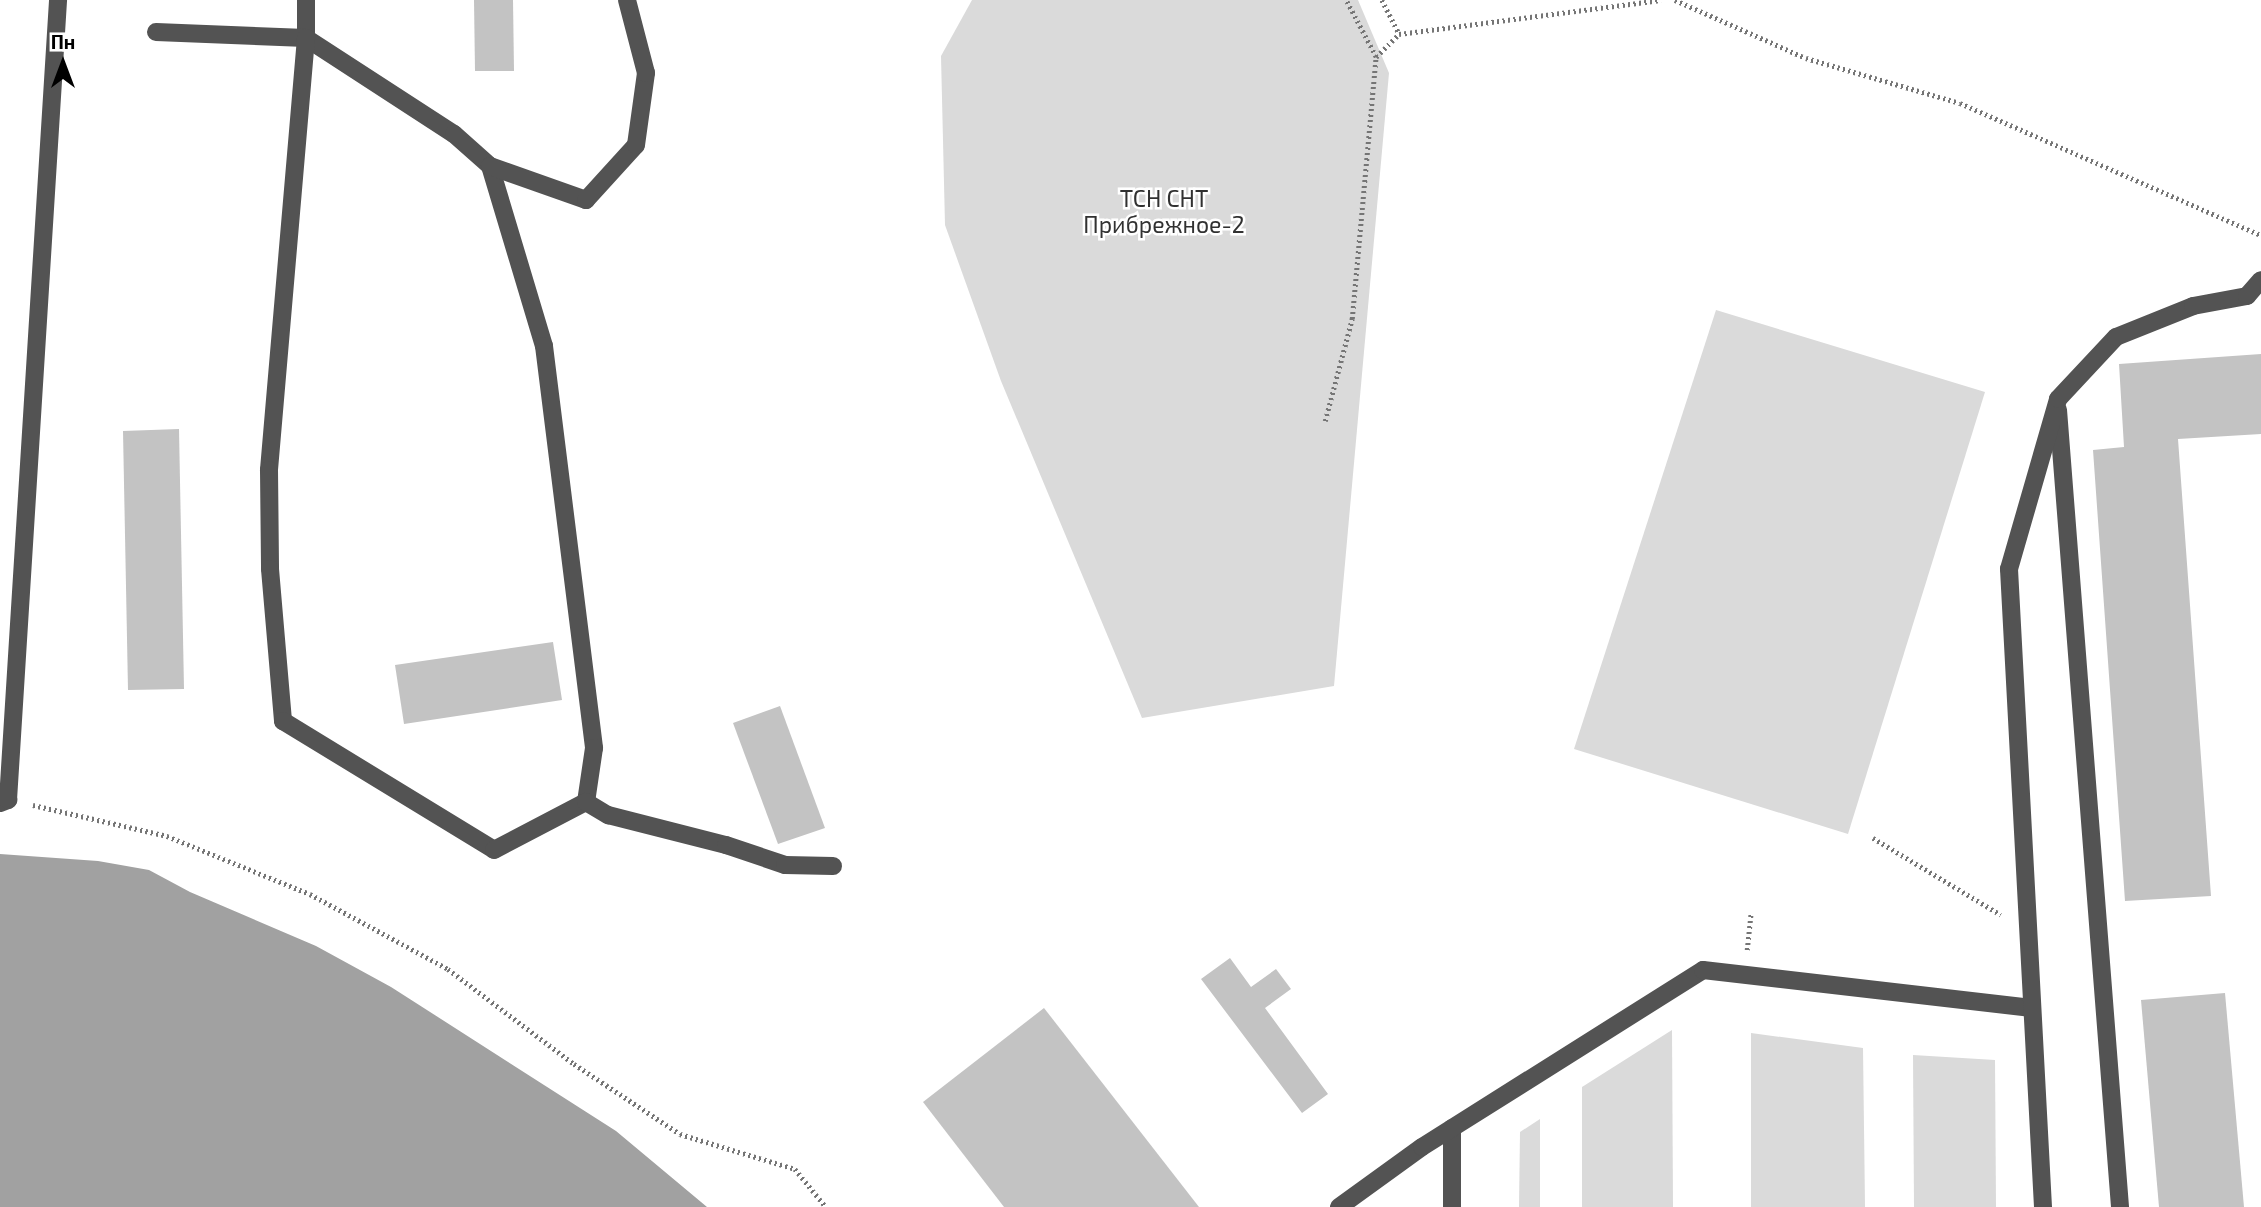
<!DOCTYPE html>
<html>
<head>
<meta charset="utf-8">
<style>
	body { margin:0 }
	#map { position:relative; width:2261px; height:1207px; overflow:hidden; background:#fff; font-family:"Exo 2",sans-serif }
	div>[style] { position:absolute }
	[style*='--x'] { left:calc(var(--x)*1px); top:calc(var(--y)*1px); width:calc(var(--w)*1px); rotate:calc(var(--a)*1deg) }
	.green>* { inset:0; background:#dadada }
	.water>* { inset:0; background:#a1a1a1 }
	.building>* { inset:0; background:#c3c3c3 }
	.path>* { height:4.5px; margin-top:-2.25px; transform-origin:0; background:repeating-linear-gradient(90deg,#757575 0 2px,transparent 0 5.5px) }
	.minor>* { height:18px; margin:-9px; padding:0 9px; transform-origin:9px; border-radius:9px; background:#535353 }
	span { translate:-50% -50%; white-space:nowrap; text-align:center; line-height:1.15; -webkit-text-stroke:5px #fff; paint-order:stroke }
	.park-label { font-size:23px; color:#313131 }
	.north { position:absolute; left:28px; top:28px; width:70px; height:70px; -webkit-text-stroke:5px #fff; paint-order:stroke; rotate:0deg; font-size:19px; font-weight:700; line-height:28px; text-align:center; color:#000 }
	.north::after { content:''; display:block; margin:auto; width:24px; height:32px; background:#000; clip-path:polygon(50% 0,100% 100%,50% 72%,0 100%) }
</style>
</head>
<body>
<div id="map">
	<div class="green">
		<div style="clip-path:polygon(972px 0,1358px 0,1389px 73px,1334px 686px,1142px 718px,1001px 381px,945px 225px,941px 56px)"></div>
		<div style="clip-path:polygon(1716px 310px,1985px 392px,1848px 834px,1574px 749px)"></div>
		<div style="clip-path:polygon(1672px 1030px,1673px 1207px,1582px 1207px,1582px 1087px)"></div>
		<div style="clip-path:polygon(1751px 1033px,1863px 1048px,1865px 1207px,1751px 1207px)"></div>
		<div style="clip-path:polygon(1913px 1055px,1995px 1060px,1996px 1207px,1914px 1207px)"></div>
		<div style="clip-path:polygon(1540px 1119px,1540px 1207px,1519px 1207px,1520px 1132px)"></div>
	</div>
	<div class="water">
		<div style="clip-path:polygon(0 854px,98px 861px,149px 870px,190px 892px,316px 946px,391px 987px,616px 1131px,707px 1207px,0 1207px)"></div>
	</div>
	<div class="building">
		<div style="clip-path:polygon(474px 0,513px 0,514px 71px,475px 71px)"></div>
		<div style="clip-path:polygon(2261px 354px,2261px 434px,2178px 439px,2211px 896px,2125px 901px,2093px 450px,2124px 447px,2119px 364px)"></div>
		<div style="clip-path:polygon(179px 429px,184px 689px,128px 690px,123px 431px)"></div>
		<div style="clip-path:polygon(553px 642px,562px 700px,404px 724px,395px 665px)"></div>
		<div style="clip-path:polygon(780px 706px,825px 828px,778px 844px,733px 723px)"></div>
		<div style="clip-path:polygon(1230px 958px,1251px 987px,1276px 969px,1291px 989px,1265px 1008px,1328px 1094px,1302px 1113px,1201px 979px)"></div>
		<div style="clip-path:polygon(2225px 993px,2244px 1207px,2159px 1207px,2141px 1000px)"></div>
		<div style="clip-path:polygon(1044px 1008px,1199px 1207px,1004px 1207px,923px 1102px)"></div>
	</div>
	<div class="path">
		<div style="--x:1382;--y:0;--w:38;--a:63"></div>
		<div style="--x:1399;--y:34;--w:264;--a:-7.4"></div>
		<div style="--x:1675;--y:0;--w:143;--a:23.9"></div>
		<div style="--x:1806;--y:58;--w:160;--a:16.3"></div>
		<div style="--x:1960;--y:103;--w:329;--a:23.7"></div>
		<div style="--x:1376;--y:57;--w:33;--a:-45"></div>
		<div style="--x:1325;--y:421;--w:106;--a:-75.2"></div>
		<div style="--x:1352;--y:319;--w:263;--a:-84.8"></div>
		<div style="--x:1376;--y:57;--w:64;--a:-117.8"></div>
		<div style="--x:33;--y:805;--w:138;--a:13"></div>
		<div style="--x:167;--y:836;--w:154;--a:22.1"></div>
		<div style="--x:310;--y:894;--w:157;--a:28.5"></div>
		<div style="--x:448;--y:969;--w:158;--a:37"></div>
		<div style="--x:574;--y:1064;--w:127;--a:33.4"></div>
		<div style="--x:680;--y:1134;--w:120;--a:16.9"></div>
		<div style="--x:795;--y:1169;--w:49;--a:50.8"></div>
		<div style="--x:1873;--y:838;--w:149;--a:31"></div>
		<div style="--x:1747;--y:950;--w:38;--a:-84"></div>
	</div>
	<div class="minor">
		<div style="--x:306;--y:0;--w:38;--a:90"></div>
		<div style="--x:306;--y:38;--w:176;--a:33"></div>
		<div style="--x:454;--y:134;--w:48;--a:41.6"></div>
		<div style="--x:490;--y:166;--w:188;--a:73.3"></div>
		<div style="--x:544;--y:346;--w:405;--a:82.9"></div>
		<div style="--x:594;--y:748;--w:55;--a:98.4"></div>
		<div style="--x:156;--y:32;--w:150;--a:2.3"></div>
		<div style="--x:306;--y:38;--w:434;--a:94.9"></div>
		<div style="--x:269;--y:470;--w:99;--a:89.4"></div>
		<div style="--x:270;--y:569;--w:153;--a:85.1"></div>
		<div style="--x:283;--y:721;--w:247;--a:31.4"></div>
		<div style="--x:494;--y:850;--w:104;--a:-27.6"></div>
		<div style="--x:586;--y:802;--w:26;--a:31"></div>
		<div style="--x:608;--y:815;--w:122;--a:14.3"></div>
		<div style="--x:726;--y:845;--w:62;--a:18.7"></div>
		<div style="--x:785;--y:865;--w:48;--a:1.2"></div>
		<div style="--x:490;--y:166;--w:102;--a:19.5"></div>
		<div style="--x:586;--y:200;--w:74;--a:-47.7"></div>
		<div style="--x:636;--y:145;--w:73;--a:-82.1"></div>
		<div style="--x:646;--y:73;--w:75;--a:-104.6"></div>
		<div style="--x:2058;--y:410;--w:799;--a:85.55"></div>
		<div style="--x:0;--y:803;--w:9;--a:-21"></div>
		<div style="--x:8;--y:800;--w:802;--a:-86.42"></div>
		<div style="--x:1452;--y:1128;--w:79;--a:90"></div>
		<div style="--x:1339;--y:1207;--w:102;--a:-35.9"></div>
		<div style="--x:1422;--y:1147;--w:332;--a:-32.2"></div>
		<div style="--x:1703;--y:970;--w:331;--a:6.6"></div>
		<div style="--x:2043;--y:1207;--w:639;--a:-93.05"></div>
		<div style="--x:2009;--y:569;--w:177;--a:-73.9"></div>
		<div style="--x:2058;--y:399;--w:85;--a:-46.9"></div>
		<div style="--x:2116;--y:337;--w:83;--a:-21.9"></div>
		<div style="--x:2193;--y:306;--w:55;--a:-10.5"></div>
		<div style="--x:2247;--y:296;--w:21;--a:-49"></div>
	</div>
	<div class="park-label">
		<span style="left:1164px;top:211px">ТСН СНТ<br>Прибрежное-2</span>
	</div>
	<div class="north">Пн</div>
</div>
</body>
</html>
